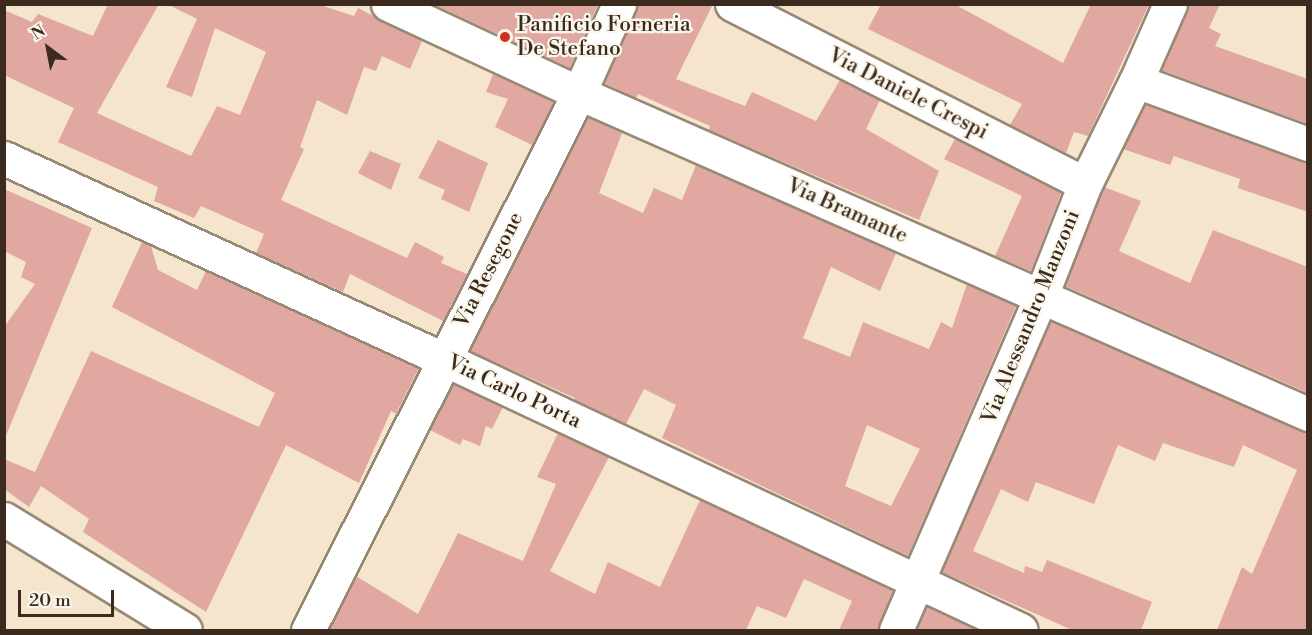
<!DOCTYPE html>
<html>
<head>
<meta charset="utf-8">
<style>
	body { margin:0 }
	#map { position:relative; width:1312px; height:635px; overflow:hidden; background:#f5e5cd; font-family:"Libre Bodoni",serif }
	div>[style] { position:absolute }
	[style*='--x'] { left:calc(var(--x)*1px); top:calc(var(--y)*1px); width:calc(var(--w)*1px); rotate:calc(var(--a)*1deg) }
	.building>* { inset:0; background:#e1a7a1 }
	.roads { filter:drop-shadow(2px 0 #988876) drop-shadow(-2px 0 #988876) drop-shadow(0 2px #988876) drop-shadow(0 -2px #988876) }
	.minor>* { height:33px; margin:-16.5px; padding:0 16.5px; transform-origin:16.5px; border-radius:16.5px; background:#fff }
	.major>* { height:33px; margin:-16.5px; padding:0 16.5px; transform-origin:16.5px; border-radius:16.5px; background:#fff }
	.dots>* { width:16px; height:16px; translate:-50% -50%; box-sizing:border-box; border:3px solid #fbf7ec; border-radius:50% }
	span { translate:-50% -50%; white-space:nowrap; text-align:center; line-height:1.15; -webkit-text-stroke:4.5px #fbf7ec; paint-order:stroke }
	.poi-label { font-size:21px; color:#3b2a1e }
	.left { translate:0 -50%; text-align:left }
	.street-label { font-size:21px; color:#3b2a1e }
	.frame { position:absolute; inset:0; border:6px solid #3b2a1e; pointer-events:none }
	.north { position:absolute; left:18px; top:18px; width:60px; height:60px; -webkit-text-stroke:4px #fbf7ec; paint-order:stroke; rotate:328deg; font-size:16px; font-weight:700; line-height:24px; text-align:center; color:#3b2a1e }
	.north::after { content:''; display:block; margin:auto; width:21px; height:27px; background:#3b2a1e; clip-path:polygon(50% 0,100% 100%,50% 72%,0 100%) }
	.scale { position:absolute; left:18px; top:590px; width:96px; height:27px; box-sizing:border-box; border:3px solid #3b2a1e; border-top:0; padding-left:8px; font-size:18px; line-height:21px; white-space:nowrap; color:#3b2a1e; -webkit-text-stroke:4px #fbf7ec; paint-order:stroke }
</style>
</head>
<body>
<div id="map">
	<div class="building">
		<div style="clip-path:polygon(108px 4px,159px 4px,97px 113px,191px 156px,217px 106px,240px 115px,266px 52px,215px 28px,192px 97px,166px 87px,197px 19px,167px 4px,317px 4px,354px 16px,358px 8px,422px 41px,410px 69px,382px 56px,376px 71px,364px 67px,347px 115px,317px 100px,300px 147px,304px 149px,281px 200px,407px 258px,415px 242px,444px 257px,441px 263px,467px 274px,443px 321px,350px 274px,343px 292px,256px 253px,264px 234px,201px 206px,194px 218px,154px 201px,158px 187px,58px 142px,74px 108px,4px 75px,4px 10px,32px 22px,38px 14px,93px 36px)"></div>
		<div style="clip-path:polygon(433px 4px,598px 4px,570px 68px)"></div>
		<div style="clip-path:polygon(637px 4px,713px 4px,676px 79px,745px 106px,752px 92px,816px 121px,840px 80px,880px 100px,866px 129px,939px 171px,919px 220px,709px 130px,710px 126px,638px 94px,636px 98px,604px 83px)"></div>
		<div style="clip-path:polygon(881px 4px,954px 4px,1063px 63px,1091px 4px,1149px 4px,1088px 136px,1074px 132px,1066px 153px,1010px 125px,1022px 104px,868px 29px)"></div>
		<div style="clip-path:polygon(1188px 4px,1220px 4px,1209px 28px,1221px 34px,1215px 46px,1308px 79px,1308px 124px,1161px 70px)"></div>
		<div style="clip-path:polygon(493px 74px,554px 102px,532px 145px,495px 127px,508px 99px,486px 92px)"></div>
		<div style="clip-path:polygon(1145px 104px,1308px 162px,1308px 212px,1238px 188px,1240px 179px,1174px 156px,1170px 165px,1123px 149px)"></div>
		<div style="clip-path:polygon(evenodd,588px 117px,622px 133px,599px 193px,643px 213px,654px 188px,682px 200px,696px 165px,896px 253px,880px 291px,831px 267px,803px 338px,850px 357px,863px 322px,929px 349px,941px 322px,952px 328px,967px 284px,1016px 306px,908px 556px,662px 438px,676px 405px,644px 389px,626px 424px,574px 400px,575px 398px,470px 351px,588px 117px,867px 425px,920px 449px,891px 506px,845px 486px,867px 425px)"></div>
		<div style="clip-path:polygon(955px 139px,1061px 193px,1031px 271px,995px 256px,1022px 196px,944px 159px)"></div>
		<div style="clip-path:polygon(438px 140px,488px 163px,469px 212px,441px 199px,445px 190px,418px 178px)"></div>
		<div style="clip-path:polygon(370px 151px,401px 164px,391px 190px,358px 173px)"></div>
		<div style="clip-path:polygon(1104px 187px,1141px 201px,1119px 251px,1190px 283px,1213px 230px,1308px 267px,1308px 393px,1065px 286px)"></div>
		<div style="clip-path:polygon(4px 189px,92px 228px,5px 438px,4px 327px,35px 284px,21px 277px,26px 262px,4px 251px)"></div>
		<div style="clip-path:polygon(142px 242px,151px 246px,158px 270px,197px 290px,206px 271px,419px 368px,396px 414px,391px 411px,359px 483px,286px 445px,206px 612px,83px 532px,89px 519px,41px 486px,29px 507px,4px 489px,4px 459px,35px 472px,91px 351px,259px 427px,275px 393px,112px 307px)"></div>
		<div style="clip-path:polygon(1051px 321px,1308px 432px,1308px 630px,1217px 630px,1242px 567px,1252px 574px,1297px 470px,1243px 445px,1234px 467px,1163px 443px,1155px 461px,1118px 445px,1094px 504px,1036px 482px,1028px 502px,1001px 489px,973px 551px,1024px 573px,1025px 566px,1042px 572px,1047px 560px,1152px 602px,1141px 630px,1072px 630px,942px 572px)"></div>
		<div style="clip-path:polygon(453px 384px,503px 407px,492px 429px,486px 426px,480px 446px,463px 439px,460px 445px,430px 430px)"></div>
		<div style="clip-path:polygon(558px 433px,609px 457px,550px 571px,595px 594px,608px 562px,660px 587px,700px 500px,893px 590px,878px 630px,839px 630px,852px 601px,804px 579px,786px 618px,757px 606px,746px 630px,329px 630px,356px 576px,418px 614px,458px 533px,523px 561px,556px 484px,537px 477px)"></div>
		<div style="clip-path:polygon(927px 606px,978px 630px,916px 630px)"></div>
	</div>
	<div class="roads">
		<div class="minor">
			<div style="--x:388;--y:4;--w:211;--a:25"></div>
			<div style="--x:579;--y:93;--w:797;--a:23.77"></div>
			<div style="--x:732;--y:4;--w:396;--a:27"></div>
			<div style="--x:1136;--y:81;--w:183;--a:20.1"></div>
			<div style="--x:4;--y:158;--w:484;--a:24.6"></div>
			<div style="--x:444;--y:359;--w:637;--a:25.16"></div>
			<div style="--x:308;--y:630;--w:602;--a:-63.22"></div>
			<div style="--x:579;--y:93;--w:98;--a:-65.8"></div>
			<div style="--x:896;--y:630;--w:364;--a:-66.5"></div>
			<div style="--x:1041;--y:296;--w:120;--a:-68.6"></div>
			<div style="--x:1085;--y:184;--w:115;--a:-63.7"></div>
			<div style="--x:1136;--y:81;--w:84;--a:-66.2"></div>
		</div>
		<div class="major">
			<div style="--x:4;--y:519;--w:212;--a:31.5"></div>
		</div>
	</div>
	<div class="dots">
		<div style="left:505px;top:37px;background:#c8321e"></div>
	</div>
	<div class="poi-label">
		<span class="left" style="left:517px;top:37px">Panificio Forneria<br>De Stefano</span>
	</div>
	<div class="street-label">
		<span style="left:908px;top:94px;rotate:27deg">Via Daniele Crespi</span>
		<span style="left:847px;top:211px;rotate:24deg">Via Bramante</span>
		<span style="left:489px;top:270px;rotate:-63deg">Via Resegone</span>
		<span style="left:1031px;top:317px;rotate:-68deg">Via Alessandro Manzoni</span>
		<span style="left:514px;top:392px;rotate:25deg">Via Carlo Porta</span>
	</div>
	<div class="frame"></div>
	<div class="north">N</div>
	<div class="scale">20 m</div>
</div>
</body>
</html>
